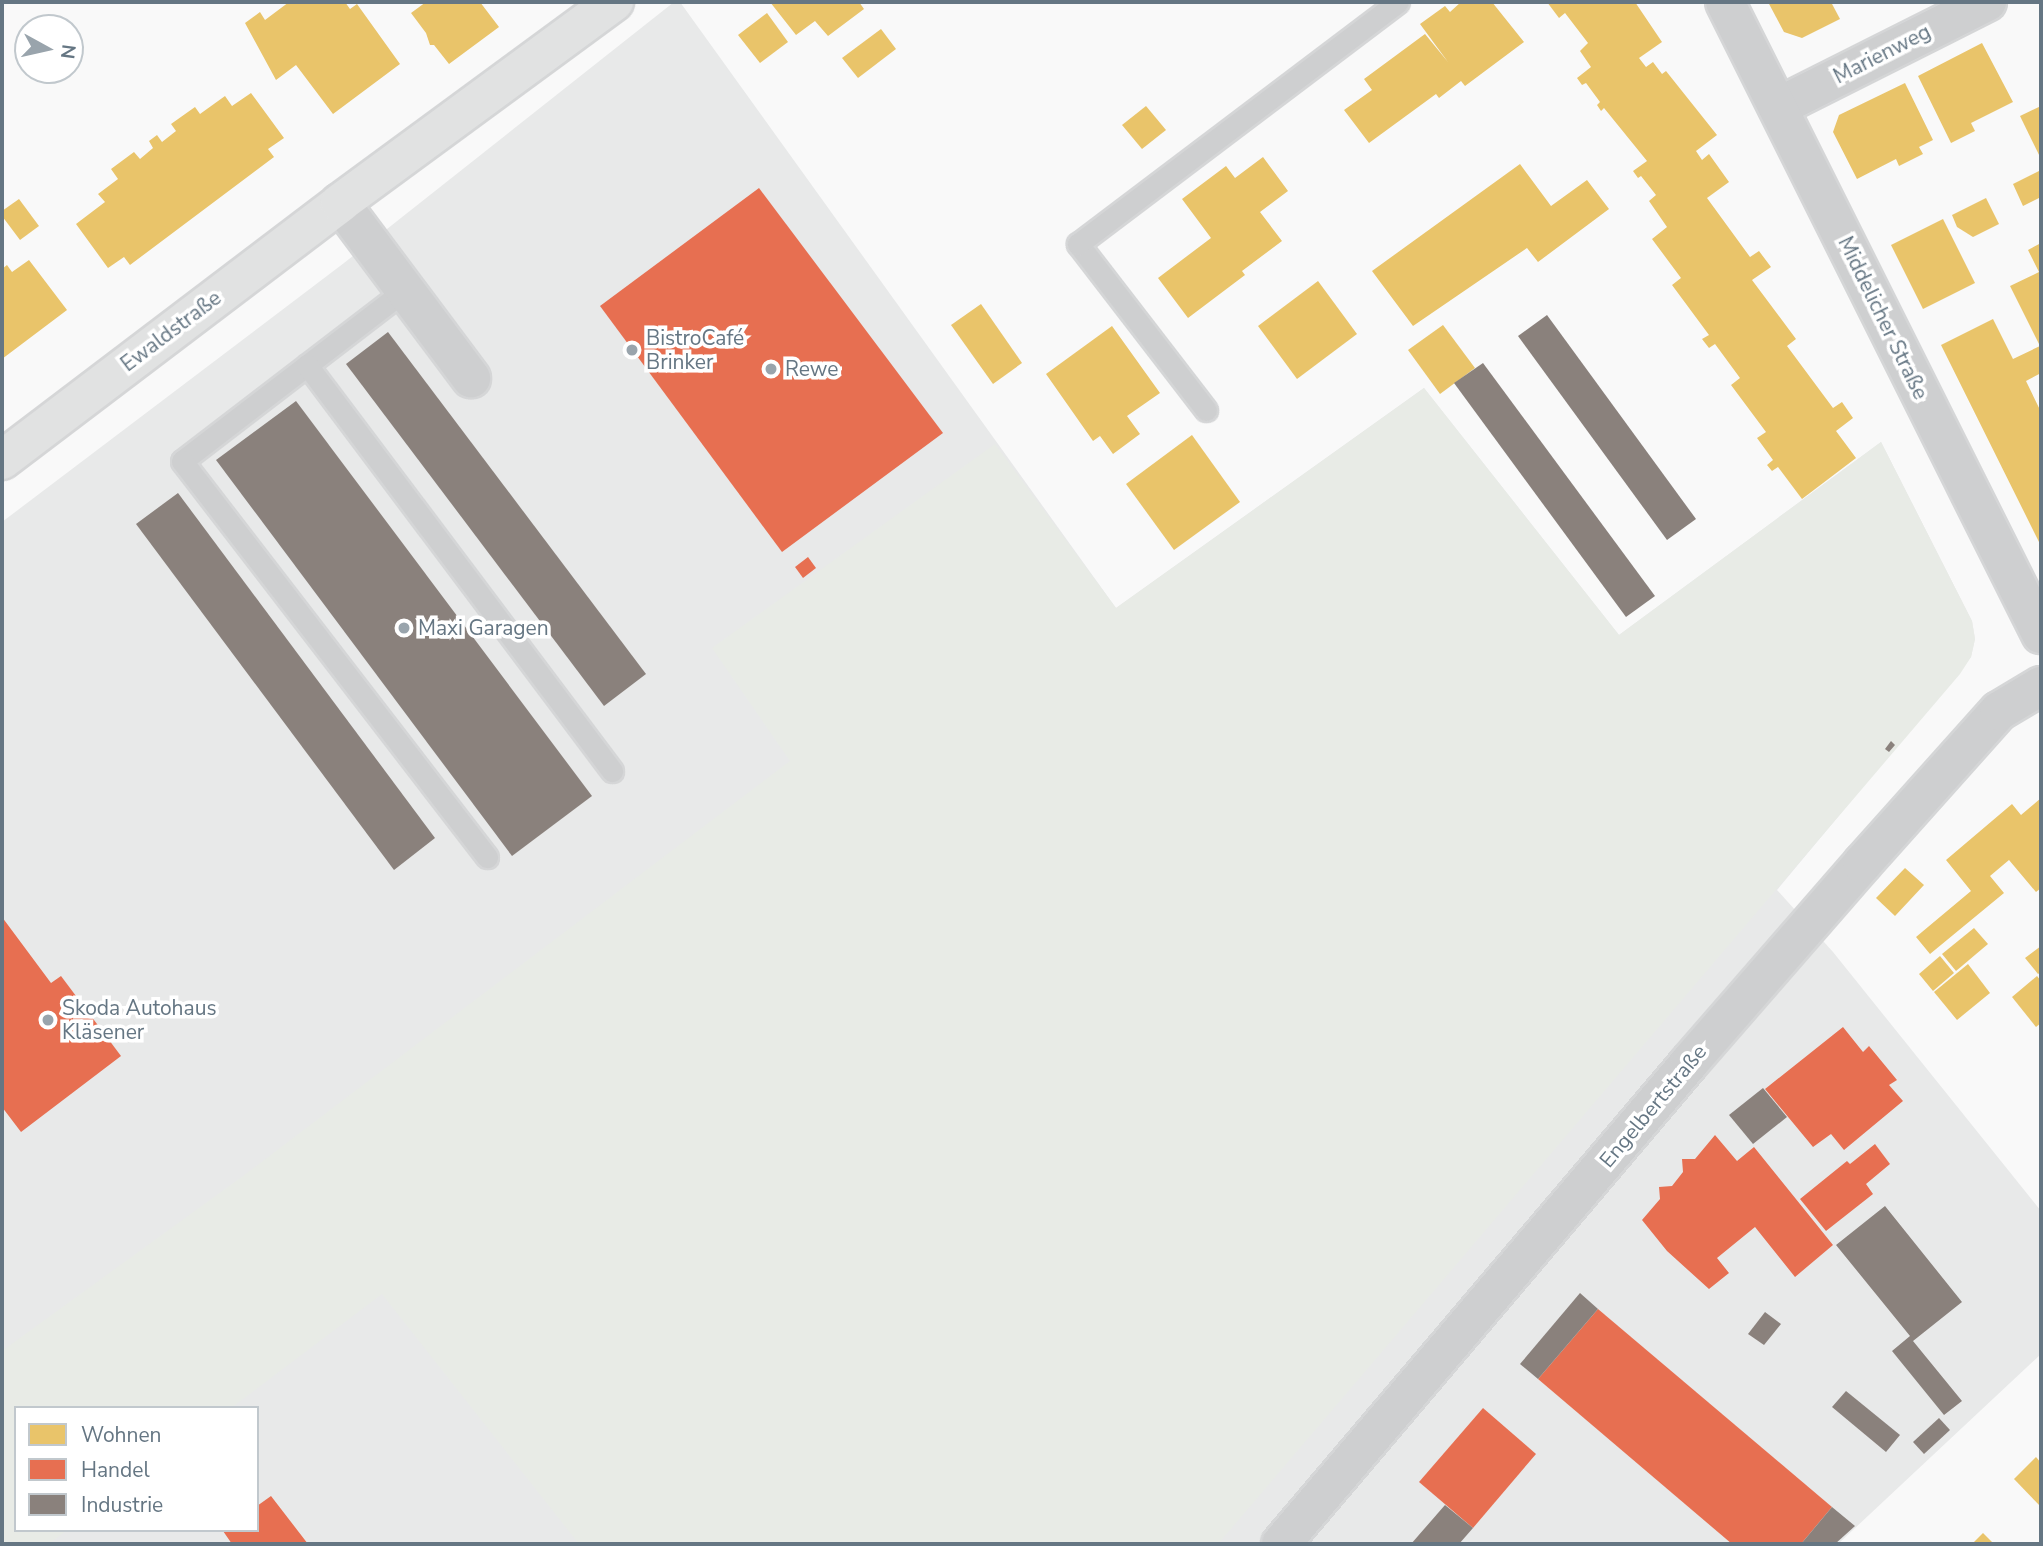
<!DOCTYPE html>
<html>
<head>
<meta charset="utf-8">
<style>
	body { margin:0 }
	#map { position:relative; width:2043px; height:1546px; overflow:hidden; background:#f9f9f9; font-family:"Nunito Sans",sans-serif }
	div>[style] { position:absolute }
	[style*='--x'] { left:calc(var(--x)*1px); top:calc(var(--y)*1px); width:calc(var(--w)*1px); rotate:calc(var(--a)*1deg) }
	.built>* { inset:0; background:#e8e9e9 }
	.green>* { inset:0; background:#e8ebe6 }
	.homes>* { inset:0; background:#e9c46a }
	.shops>* { inset:0; background:#e76f51 }
	.industry>* { inset:0; background:#8a817c }
	.roads { filter:drop-shadow(2px 0 #d5d6d7) drop-shadow(-2px 0 #d5d6d7) drop-shadow(0 2px #d5d6d7) drop-shadow(0 -2px #d5d6d7) }
	.service>* { height:21px; margin:-10.5px; padding:0 10.5px; transform-origin:10.5px; border-radius:10.5px; background:#cecfd0 }
	.minor>* { height:38px; margin:-19px; padding:0 19px; transform-origin:19px; border-radius:19px; background:#cecfd0 }
	.tertiary>* { height:38px; margin:-19px; padding:0 19px; transform-origin:19px; border-radius:19px; background:#cecfd0 }
	.secondary>* { height:38px; margin:-19px; padding:0 19px; transform-origin:19px; border-radius:19px; background:#e1e2e2 }
	.dots>* { width:19px; height:19px; translate:-50% -50%; box-sizing:border-box; border:4px solid #fff; border-radius:50% }
	span { translate:-50% -50%; white-space:nowrap; text-align:center; line-height:1.15; -webkit-text-stroke:7px #fff; paint-order:stroke }
	.street-label { font-size:21px; color:#657683 }
	.poi-label { font-size:21px; color:#657683 }
	.left { translate:0 -50%; text-align:left }
	.frame { position:absolute; inset:0; border:4px solid #657683; pointer-events:none }
	.legend { position:absolute; left:14px; top:1406px; width:245px; height:126px; box-sizing:border-box; background:#fff; border:2px solid #c1c8cd; margin:0; padding:9px 12px; list-style:none; font-size:21px; color:#657683 }
	.legend li { display:flex; align-items:center; gap:14px; height:35px }
	.legend b { width:35px; border:2px solid #c1c8cd }
	.north { position:absolute; left:14px; top:14px; width:70px; height:70px; box-sizing:border-box; background:#fff; border:2px solid #c1c8cd; border-radius:50%; rotate:98deg; font-size:19px; font-weight:700; line-height:28px; text-align:center; color:#657683 }
	.north::after { content:''; display:block; margin:auto; width:24px; height:32px; background:#99a4ac; clip-path:polygon(50% 0,100% 100%,50% 72%,0 100%) }
</style>
</head>
<body>
<div id="map">
	<div class="built">
		<div style="clip-path:polygon(evenodd,674px 2px,680px 2px,1116px 608px,1424px 388px,1619px 635px,1881px 442px,1972px 621px,1975px 639px,1971px 657px,1777px 890px,1833px 952px,2041px 1211px,2041px 1354px,1838px 1544px,2px 1544px,2px 522px,344px 263px,674px 2px,16px 1408px,257px 1408px,257px 1530px,16px 1530px,16px 1408px)"></div>
	</div>
	<div class="green">
		<div style="clip-path:polygon(1424px 388px,1619px 635px,1881px 442px,1972px 621px,1975px 639px,1971px 657px,1960px 674px,1218px 1544px,579px 1544px,382px 1294px,231px 1408px,16px 1408px,16px 1530px,67px 1530px,49px 1544px,2px 1544px,2px 1351px,243px 1176px,790px 761px,712px 648px,995px 444px,1116px 608px)"></div>
	</div>
	<div class="homes">
		<div style="clip-path:polygon(289px 2px,345px 2px,350px 9px,357px 4px,400px 64px,333px 114px,296px 65px,276px 80px,245px 23px,260px 12px,265px 20px)"></div>
		<div style="clip-path:polygon(426px 2px,480px 2px,499px 27px,449px 64px,434px 45px,430px 45px,426px 33px,411px 13px)"></div>
		<div style="clip-path:polygon(770px 2px,859px 2px,864px 9px,828px 36px,815px 21px,796px 35px)"></div>
		<div style="clip-path:polygon(1461px 2px,1492px 2px,1524px 42px,1465px 86px,1461px 81px,1439px 98px,1436px 94px,1369px 143px,1344px 110px,1372px 90px,1364px 79px,1425px 34px,1448px 62px,1420px 24px,1445px 6px,1450px 12px)"></div>
		<div style="clip-path:polygon(1547px 2px,1635px 2px,1662px 42px,1639px 58px,1646px 67px,1653px 62px,1662px 74px,1666px 71px,1717px 135px,1696px 151px,1702px 160px,1709px 154px,1729px 182px,1707px 198px,1750px 257px,1759px 251px,1771px 267px,1752px 280px,1796px 339px,1787px 346px,1833px 408px,1842px 402px,1853px 418px,1836px 431px,1856px 458px,1802px 499px,1778px 467px,1772px 471px,1767px 465px,1773px 460px,1757px 438px,1766px 432px,1731px 385px,1740px 378px,1715px 344px,1709px 348px,1702px 339px,1709px 335px,1672px 285px,1681px 278px,1652px 239px,1667px 227px,1649px 201px,1656px 195px,1641px 176px,1638px 178px,1633px 171px,1647px 161px,1604px 108px,1601px 111px,1597px 105px,1600px 102px,1586px 83px,1582px 85px,1577px 78px,1591px 67px,1580px 51px,1588px 43px,1565px 13px,1559px 18px)"></div>
		<div style="clip-path:polygon(1768px 2px,1831px 2px,1840px 19px,1802px 38px,1784px 32px)"></div>
		<div style="clip-path:polygon(767px 13px,788px 42px,760px 63px,738px 35px)"></div>
		<div style="clip-path:polygon(881px 29px,896px 49px,858px 78px,842px 58px)"></div>
		<div style="clip-path:polygon(1982px 43px,2013px 102px,1971px 123px,1975px 131px,1951px 143px,1918px 76px)"></div>
		<div style="clip-path:polygon(1905px 83px,1933px 140px,1919px 147px,1923px 154px,1899px 166px,1896px 159px,1857px 179px,1833px 132px,1839px 115px)"></div>
		<div style="clip-path:polygon(251px 93px,284px 138px,268px 149px,274px 157px,130px 265px,124px 257px,108px 268px,76px 224px,105px 202px,98px 194px,118px 179px,111px 169px,134px 152px,140px 159px,153px 148px,149px 141px,157px 135px,162px 142px,176px 131px,171px 124px,195px 107px,200px 114px,225px 96px,232px 106px)"></div>
		<div style="clip-path:polygon(1146px 106px,1166px 130px,1142px 149px,1122px 125px)"></div>
		<div style="clip-path:polygon(2041px 106px,2041px 159px,2020px 116px)"></div>
		<div style="clip-path:polygon(1263px 157px,1288px 191px,1260px 212px,1282px 241px,1242px 271px,1245px 275px,1188px 318px,1158px 278px,1211px 238px,1182px 199px,1226px 166px,1235px 178px)"></div>
		<div style="clip-path:polygon(1520px 164px,1551px 206px,1587px 180px,1609px 209px,1538px 262px,1527px 248px,1413px 326px,1372px 271px)"></div>
		<div style="clip-path:polygon(2041px 170px,2041px 197px,2023px 206px,2013px 184px)"></div>
		<div style="clip-path:polygon(1986px 198px,1999px 224px,1973px 237px,1957px 227px,1952px 215px)"></div>
		<div style="clip-path:polygon(19px 199px,39px 226px,20px 240px,2px 216px,2px 211px)"></div>
		<div style="clip-path:polygon(1943px 219px,1975px 283px,1923px 309px,1891px 245px)"></div>
		<div style="clip-path:polygon(2041px 243px,2041px 373px,2026px 381px,2041px 412px,2041px 546px,1941px 345px,1993px 319px,2013px 359px,2040px 346px,2010px 286px,2039px 272px,2028px 250px)"></div>
		<div style="clip-path:polygon(29px 260px,67px 310px,2px 359px,2px 269px,7px 265px,12px 272px)"></div>
		<div style="clip-path:polygon(1318px 281px,1357px 334px,1297px 379px,1258px 326px)"></div>
		<div style="clip-path:polygon(981px 304px,1022px 363px,993px 384px,951px 325px)"></div>
		<div style="clip-path:polygon(1443px 325px,1475px 368px,1440px 394px,1408px 350px)"></div>
		<div style="clip-path:polygon(1112px 326px,1160px 393px,1127px 416px,1140px 434px,1113px 454px,1100px 436px,1093px 441px,1046px 374px)"></div>
		<div style="clip-path:polygon(1192px 435px,1240px 502px,1174px 550px,1126px 484px)"></div>
		<div style="clip-path:polygon(2041px 798px,2041px 888px,2036px 892px,2009px 860px,1990px 876px,2004px 893px,1930px 954px,1916px 937px,1971px 891px,1946px 860px,2012px 804px,2021px 815px)"></div>
		<div style="clip-path:polygon(1905px 868px,1924px 885px,1895px 916px,1876px 898px)"></div>
		<div style="clip-path:polygon(1974px 928px,1988px 944px,1956px 971px,1942px 954px)"></div>
		<div style="clip-path:polygon(2041px 946px,2041px 972px,2038px 974px,2025px 958px)"></div>
		<div style="clip-path:polygon(1940px 956px,1954px 973px,1933px 991px,1919px 974px)"></div>
		<div style="clip-path:polygon(1968px 964px,1990px 993px,1957px 1020px,1934px 992px)"></div>
		<div style="clip-path:polygon(2037px 976px,2041px 981px,2041px 1023px,2036px 1027px,2012px 997px)"></div>
		<div style="clip-path:polygon(2036px 1457px,2041px 1463px,2041px 1507px,2014px 1479px)"></div>
		<div style="clip-path:polygon(1983px 1533px,1994px 1544px,1972px 1544px)"></div>
	</div>
	<div class="shops">
		<div style="clip-path:polygon(759px 188px,943px 433px,782px 552px,600px 306px)"></div>
		<div style="clip-path:polygon(808px 557px,816px 568px,803px 578px,795px 567px)"></div>
		<div style="clip-path:polygon(2px 917px,51px 983px,61px 976px,121px 1056px,21px 1132px,2px 1107px)"></div>
		<div style="clip-path:polygon(1843px 1027px,1863px 1052px,1869px 1046px,1897px 1080px,1889px 1085px,1903px 1101px,1844px 1150px,1831px 1134px,1813px 1147px,1765px 1089px)"></div>
		<div style="clip-path:polygon(1715px 1135px,1737px 1161px,1754px 1147px,1833px 1245px,1795px 1277px,1755px 1227px,1717px 1258px,1729px 1273px,1709px 1289px,1667px 1251px,1642px 1220px,1660px 1199px,1659px 1187px,1672px 1186px,1683px 1172px,1682px 1159px,1695px 1159px)"></div>
		<div style="clip-path:polygon(1875px 1144px,1890px 1164px,1866px 1184px,1873px 1194px,1826px 1231px,1800px 1199px,1847px 1161px,1850px 1164px)"></div>
		<div style="clip-path:polygon(1598px 1309px,1832px 1507px,1801px 1544px,1732px 1544px,1538px 1379px)"></div>
		<div style="clip-path:polygon(1483px 1408px,1536px 1454px,1473px 1528px,1419px 1482px)"></div>
		<div style="clip-path:polygon(271px 1496px,308px 1544px,232px 1544px,223px 1531px,257px 1530px,257px 1506px)"></div>
	</div>
	<div class="industry">
		<div style="clip-path:polygon(1547px 315px,1696px 519px,1667px 540px,1518px 336px)"></div>
		<div style="clip-path:polygon(388px 332px,646px 674px,604px 706px,346px 364px)"></div>
		<div style="clip-path:polygon(1483px 363px,1655px 596px,1626px 617px,1454px 383px)"></div>
		<div style="clip-path:polygon(296px 401px,592px 796px,512px 856px,216px 460px)"></div>
		<div style="clip-path:polygon(178px 493px,435px 838px,394px 870px,136px 524px)"></div>
		<div style="clip-path:polygon(1891px 741px,1895px 745px,1889px 752px,1885px 749px)"></div>
		<div style="clip-path:polygon(1763px 1088px,1787px 1117px,1753px 1144px,1729px 1115px)"></div>
		<div style="clip-path:polygon(1885px 1206px,1962px 1302px,1913px 1341px,1962px 1401px,1944px 1415px,1892px 1351px,1910px 1336px,1836px 1245px)"></div>
		<div style="clip-path:polygon(1580px 1293px,1598px 1309px,1538px 1379px,1520px 1364px)"></div>
		<div style="clip-path:polygon(1765px 1312px,1781px 1324px,1764px 1345px,1748px 1334px)"></div>
		<div style="clip-path:polygon(1846px 1391px,1900px 1435px,1886px 1452px,1832px 1407px)"></div>
		<div style="clip-path:polygon(1939px 1418px,1950px 1430px,1924px 1454px,1913px 1442px)"></div>
		<div style="clip-path:polygon(1445px 1505px,1473px 1528px,1459px 1544px,1411px 1544px)"></div>
		<div style="clip-path:polygon(1832px 1507px,1855px 1526px,1835px 1544px,1801px 1544px)"></div>
	</div>
	<div class="roads">
		<div class="service">
			<div style="--x:405;--y:290;--w:281;--a:142.5"></div>
			<div style="--x:182;--y:461;--w:500;--a:52.4"></div>
			<div style="--x:307;--y:365;--w:508;--a:53.08"></div>
			<div style="--x:1206;--y:410;--w:210;--a:-127.6"></div>
			<div style="--x:1078;--y:244;--w:401;--a:-37.1"></div>
		</div>
		<div class="minor">
			<div style="--x:1778;--y:107;--w:234;--a:-26.7"></div>
			<div style="--x:340;--y:203;--w:219;--a:53.2"></div>
		</div>
		<div class="tertiary">
			<div style="--x:1725;--y:2;--w:707;--a:63.43"></div>
			<div style="--x:1281;--y:1544;--w:631;--a:-49.69"></div>
			<div style="--x:1689;--y:1063;--w:264;--a:-49"></div>
			<div style="--x:1862;--y:864;--w:205;--a:-48.2"></div>
			<div style="--x:1999;--y:711;--w:49;--a:-30.8"></div>
		</div>
		<div class="secondary">
			<div style="--x:2;--y:460;--w:425;--a:-37.2"></div>
			<div style="--x:340;--y:203;--w:340;--a:-36.3"></div>
		</div>
	</div>
	<div class="dots">
		<div style="left:632px;top:350px;background:#99a4ac"></div>
		<div style="left:771px;top:369px;background:#99a4ac"></div>
		<div style="left:404px;top:628px;background:#99a4ac"></div>
		<div style="left:48px;top:1020px;background:#99a4ac"></div>
	</div>
	<div class="street-label">
		<span style="left:1882px;top:54px;rotate:-27deg">Marienweg</span>
		<span style="left:1883px;top:318px;rotate:64deg">Middelicher Straße</span>
		<span style="left:171px;top:331px;rotate:-37deg">Ewaldstraße</span>
		<span style="left:1653px;top:1106px;rotate:-50deg">Engelbertstraße</span>
	</div>
	<div class="poi-label">
		<span class="left" style="left:646px;top:350px">BistroCafé<br>Brinker</span>
		<span class="left" style="left:785px;top:369px">Rewe</span>
		<span class="left" style="left:418px;top:628px">Maxi Garagen</span>
		<span class="left" style="left:62px;top:1020px">Skoda Autohaus<br>Kläsener</span>
	</div>
	<div class="frame"></div>
	<ul class="legend">
	<li><b style="height:19px;background:#e9c46a"></b>Wohnen</li>
	<li><b style="height:19px;background:#e76f51"></b>Handel</li>
	<li><b style="height:19px;background:#8a817c"></b>Industrie</li>
	</ul>
	<div class="north">N</div>
</div>
</body>
</html>
